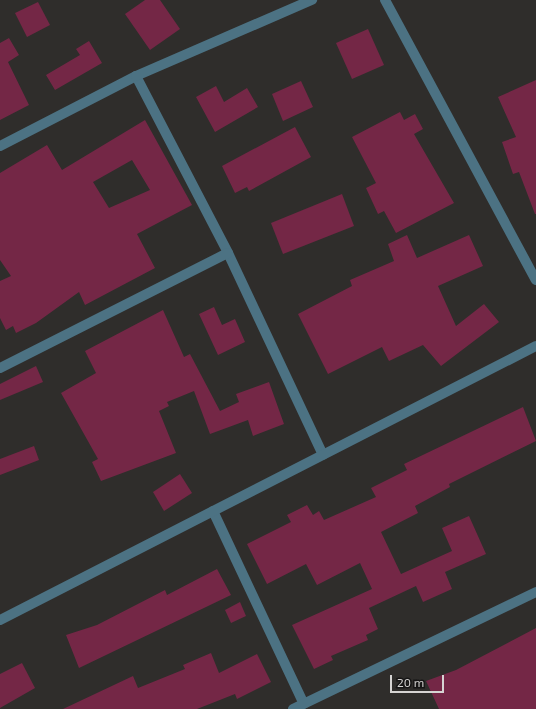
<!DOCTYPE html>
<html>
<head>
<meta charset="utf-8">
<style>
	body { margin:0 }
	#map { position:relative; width:536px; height:709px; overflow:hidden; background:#2f2d2b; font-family:"Exo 2",sans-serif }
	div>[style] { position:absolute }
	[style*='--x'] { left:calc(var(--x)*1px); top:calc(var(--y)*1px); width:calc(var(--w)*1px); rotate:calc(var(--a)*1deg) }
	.building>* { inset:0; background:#742746 }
	.minor>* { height:10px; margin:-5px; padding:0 5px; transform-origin:5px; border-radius:5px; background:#4c7283 }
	span { translate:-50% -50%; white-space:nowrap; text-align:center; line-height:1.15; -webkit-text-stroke:3px #161515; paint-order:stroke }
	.scale { position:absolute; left:390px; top:675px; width:54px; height:18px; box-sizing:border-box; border:2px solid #d6d4d3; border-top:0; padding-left:5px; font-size:12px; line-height:14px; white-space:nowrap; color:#d6d4d3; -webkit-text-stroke:3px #161515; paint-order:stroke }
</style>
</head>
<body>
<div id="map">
	<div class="building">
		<div style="clip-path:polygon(145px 0,160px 0,180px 29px,150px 50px,125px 14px)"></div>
		<div style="clip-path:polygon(38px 2px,50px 25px,27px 37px,15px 13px)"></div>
		<div style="clip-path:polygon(368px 29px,384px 65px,352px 79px,336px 43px)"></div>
		<div style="clip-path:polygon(9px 38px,19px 55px,8px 62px,29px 105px,0 120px,0 43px)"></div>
		<div style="clip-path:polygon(89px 41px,102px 63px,55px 90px,46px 75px,80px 55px,76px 49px)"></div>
		<div style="clip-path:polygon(536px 80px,536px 214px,535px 214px,519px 172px,513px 174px,502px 142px,516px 137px,498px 97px)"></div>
		<div style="clip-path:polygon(301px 81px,313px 107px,283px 121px,272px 94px)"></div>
		<div style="clip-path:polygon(216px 86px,224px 102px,247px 88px,258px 107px,215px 132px,196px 97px)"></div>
		<div style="clip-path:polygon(400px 112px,404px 120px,415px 114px,423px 129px,414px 134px,454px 203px,396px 233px,384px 211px,378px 214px,366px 188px,376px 183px,352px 137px)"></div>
		<div style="clip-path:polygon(evenodd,145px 120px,192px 205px,137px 234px,155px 268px,85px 305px,79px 292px,36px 323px,16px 333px,13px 326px,6px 330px,0 318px,0 281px,11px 276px,0 260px,0 173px,47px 145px,62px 170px,145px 120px,132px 160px,150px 190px,109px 208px,93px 182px,132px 160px)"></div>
		<div style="clip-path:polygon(295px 127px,311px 157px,249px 191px,247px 187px,235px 193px,222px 166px)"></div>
		<div style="clip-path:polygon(342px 194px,354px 226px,283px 254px,271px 223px)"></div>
		<div style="clip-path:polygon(407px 235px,417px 258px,469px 235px,483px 266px,438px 286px,456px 326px,484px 304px,499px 322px,441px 366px,423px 345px,389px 361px,382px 347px,328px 374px,298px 314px,352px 286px,350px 280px,394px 261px,388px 244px)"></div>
		<div style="clip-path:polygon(214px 307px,222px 325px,235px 319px,245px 342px,218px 355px,199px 314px)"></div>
		<div style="clip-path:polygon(163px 310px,184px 357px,190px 354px,220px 411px,239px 402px,236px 394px,269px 382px,284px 424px,253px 436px,248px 420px,210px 434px,194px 391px,167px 402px,169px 406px,159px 411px,176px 453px,101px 481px,92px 462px,98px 459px,61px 393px,96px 373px,85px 351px)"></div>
		<div style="clip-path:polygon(36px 366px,43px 382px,0 400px,0 384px)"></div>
		<div style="clip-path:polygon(523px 407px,536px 441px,449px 484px,450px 487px,415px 506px,418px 513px,381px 532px,401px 574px,452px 551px,442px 528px,469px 516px,486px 554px,445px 572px,452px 589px,423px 602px,416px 586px,369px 608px,378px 629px,366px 635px,368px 640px,331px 656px,333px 660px,314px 669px,292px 625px,372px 589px,360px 563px,317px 585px,306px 564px,267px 584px,247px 544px,291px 522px,287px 515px,307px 505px,313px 515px,319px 511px,324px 520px,376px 497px,371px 488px,407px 470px,404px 464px)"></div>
		<div style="clip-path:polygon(34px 446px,39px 460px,0 475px,0 459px)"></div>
		<div style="clip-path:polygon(180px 474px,192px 493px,164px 511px,153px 492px)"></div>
		<div style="clip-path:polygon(217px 569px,231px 595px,79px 668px,66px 635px,97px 625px,165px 590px,167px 595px)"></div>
		<div style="clip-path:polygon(240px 602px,246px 616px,231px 623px,225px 610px)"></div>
		<div style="clip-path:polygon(536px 628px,536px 709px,439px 709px,426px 681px,456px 670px)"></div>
		<div style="clip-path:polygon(211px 653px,219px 673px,257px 654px,271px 682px,237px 699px,235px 694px,197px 709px,63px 709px,133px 676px,138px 688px,185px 669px,183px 665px)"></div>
		<div style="clip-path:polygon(22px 663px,35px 688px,0 708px,0 674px)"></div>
	</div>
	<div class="minor">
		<div style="--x:385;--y:0;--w:318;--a:61.7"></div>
		<div style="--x:136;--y:76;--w:199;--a:62.5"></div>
		<div style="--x:228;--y:253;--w:223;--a:64.8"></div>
		<div style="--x:0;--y:146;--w:153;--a:-27.2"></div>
		<div style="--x:136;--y:76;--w:192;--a:-23.4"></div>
		<div style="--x:0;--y:368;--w:255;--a:-26.8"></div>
		<div style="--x:213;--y:511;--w:213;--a:64.8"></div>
		<div style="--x:0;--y:620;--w:602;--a:-27.08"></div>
		<div style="--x:293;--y:709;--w:270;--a:-25.7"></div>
	</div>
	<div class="scale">20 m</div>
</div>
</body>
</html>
